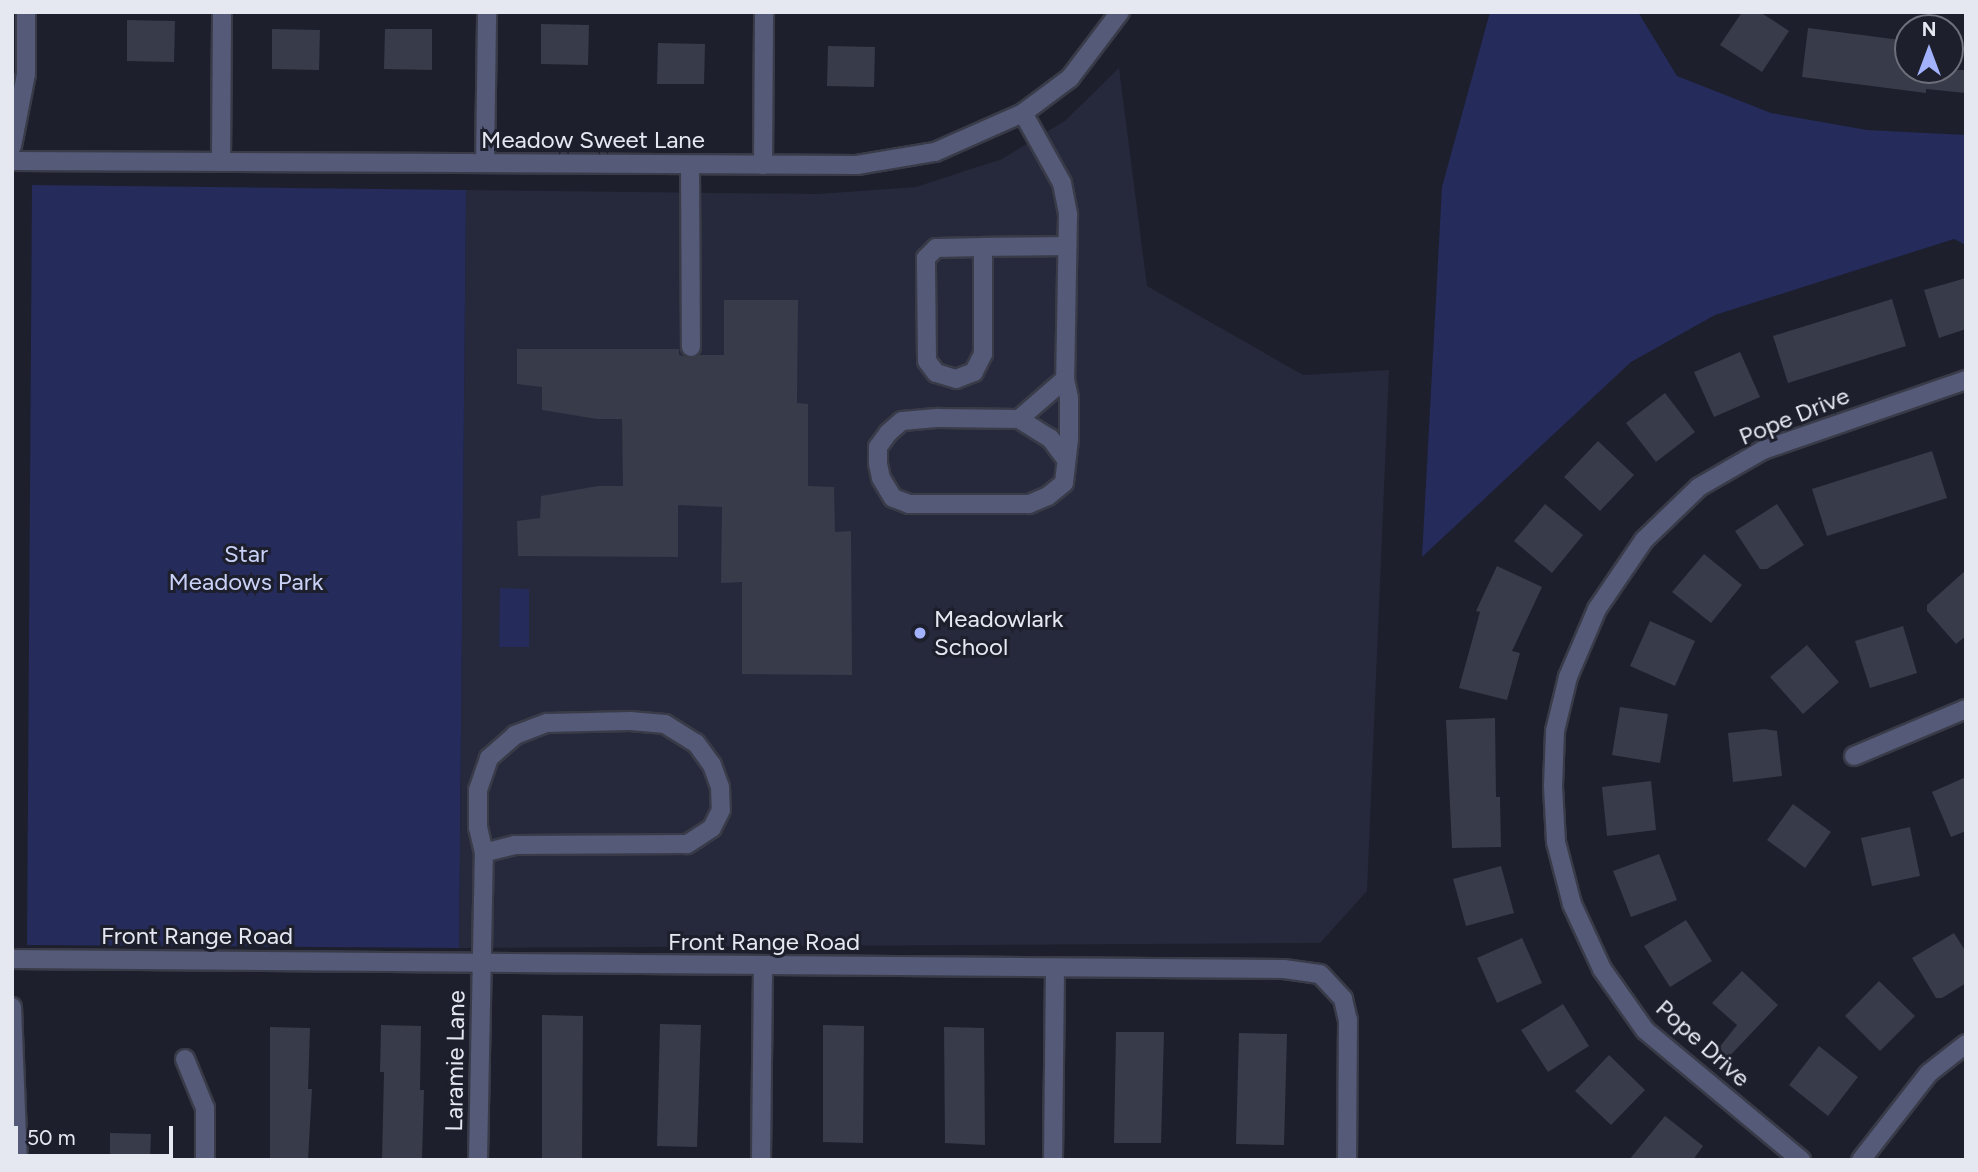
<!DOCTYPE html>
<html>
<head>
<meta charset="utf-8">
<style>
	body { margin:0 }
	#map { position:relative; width:1978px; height:1172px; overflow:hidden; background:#1d1f2c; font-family:Figtree,sans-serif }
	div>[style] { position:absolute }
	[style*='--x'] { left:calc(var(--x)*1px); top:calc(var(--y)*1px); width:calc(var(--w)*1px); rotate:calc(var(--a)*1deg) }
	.built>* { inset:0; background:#26293b }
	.green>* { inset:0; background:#252b5a }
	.building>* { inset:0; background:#383b49 }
	.roads { filter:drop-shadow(2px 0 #393b48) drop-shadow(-2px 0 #393b48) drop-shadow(0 2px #393b48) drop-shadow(0 -2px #393b48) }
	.minor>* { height:18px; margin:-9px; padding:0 9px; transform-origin:9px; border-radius:9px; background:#545a77 }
	.dots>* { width:19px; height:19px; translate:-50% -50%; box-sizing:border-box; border:4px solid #1d1f2c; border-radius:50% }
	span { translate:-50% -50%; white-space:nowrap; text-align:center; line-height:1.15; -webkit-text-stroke:6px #1d1f2c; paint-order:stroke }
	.street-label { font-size:24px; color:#e6e8f1 }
	.park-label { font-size:24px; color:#c9d1f7 }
	.poi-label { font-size:24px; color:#e6e8f1 }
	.left { translate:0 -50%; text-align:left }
	.frame { position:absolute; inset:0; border:14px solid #e6e8f1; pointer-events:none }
	.north { position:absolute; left:1894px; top:14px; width:70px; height:70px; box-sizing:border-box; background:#1d1f2c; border:2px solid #6d6f7b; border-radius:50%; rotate:0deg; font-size:19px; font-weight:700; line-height:28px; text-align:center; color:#e6e8f1 }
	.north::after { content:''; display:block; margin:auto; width:24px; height:32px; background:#a3b2fd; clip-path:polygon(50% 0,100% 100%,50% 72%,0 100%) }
	.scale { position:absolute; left:14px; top:1126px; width:159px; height:32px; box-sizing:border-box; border:4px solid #e6e8f1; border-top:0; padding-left:9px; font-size:21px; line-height:24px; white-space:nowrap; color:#e6e8f1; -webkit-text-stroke:5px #1d1f2c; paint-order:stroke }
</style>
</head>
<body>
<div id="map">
	<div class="built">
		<div style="clip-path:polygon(1119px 68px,1147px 286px,1303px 375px,1389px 370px,1367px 891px,1320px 943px,459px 948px,466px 190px,817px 194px,916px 187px,1002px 159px,1066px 120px)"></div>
	</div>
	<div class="green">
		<div style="clip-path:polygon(1490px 12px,1638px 12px,1677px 76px,1771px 113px,1867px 130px,1966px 135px,1966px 245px,1954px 239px,1715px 315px,1631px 362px,1422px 557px,1442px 187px)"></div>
		<div style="clip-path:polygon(32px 185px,466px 190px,459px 948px,27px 945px)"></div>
		<div style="clip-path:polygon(500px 588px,529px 589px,529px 647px,499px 647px)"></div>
	</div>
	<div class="building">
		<div style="clip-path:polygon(1742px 12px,1760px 12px,1789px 31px,1762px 72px,1720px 45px)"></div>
		<div style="clip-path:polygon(127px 20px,175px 21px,174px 62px,127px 61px)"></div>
		<div style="clip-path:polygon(541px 24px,589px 25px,588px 65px,541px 64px)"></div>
		<div style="clip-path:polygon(1808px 28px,1908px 41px,1908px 70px,1966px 70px,1966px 93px,1926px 89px,1926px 93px,1802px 77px)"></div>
		<div style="clip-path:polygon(272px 29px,320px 30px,319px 70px,272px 69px)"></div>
		<div style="clip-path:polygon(385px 29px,432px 29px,432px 70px,384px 69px)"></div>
		<div style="clip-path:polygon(658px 43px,705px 44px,704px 84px,657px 84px)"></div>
		<div style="clip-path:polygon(828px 46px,875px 47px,874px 87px,827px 86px)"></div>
		<div style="clip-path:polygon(1966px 278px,1966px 329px,1939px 338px,1924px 290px)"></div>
		<div style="clip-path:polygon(1892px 299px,1906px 346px,1788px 383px,1773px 336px)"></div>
		<div style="clip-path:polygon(724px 300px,798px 300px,797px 403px,808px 404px,808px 486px,834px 487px,835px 532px,851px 531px,852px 675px,742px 674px,742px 582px,721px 583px,722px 507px,678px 505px,678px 557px,518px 556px,517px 521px,540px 518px,541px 496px,598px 486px,623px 486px,622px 419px,597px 419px,542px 410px,542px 387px,517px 384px,517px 349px,679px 349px,679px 355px,690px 358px,699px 355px,724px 355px)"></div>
		<div style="clip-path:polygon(1740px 352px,1760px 397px,1714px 417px,1694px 372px)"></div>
		<div style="clip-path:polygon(1665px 393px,1695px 432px,1656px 462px,1626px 423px)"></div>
		<div style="clip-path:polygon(1598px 441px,1634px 475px,1600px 511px,1564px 477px)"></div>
		<div style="clip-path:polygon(1932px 451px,1947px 498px,1827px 536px,1812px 489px)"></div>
		<div style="clip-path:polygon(1545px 504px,1583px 535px,1552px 573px,1514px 541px)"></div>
		<div style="clip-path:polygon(1777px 504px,1804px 545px,1767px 569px,1760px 569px,1735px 531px)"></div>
		<div style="clip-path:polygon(1704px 554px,1742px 585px,1711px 623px,1672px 592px)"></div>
		<div style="clip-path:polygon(1497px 566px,1542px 587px,1512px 651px,1520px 653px,1507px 700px,1459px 688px,1480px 612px,1476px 611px)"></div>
		<div style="clip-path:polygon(1966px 570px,1966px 636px,1956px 644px,1927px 611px,1927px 605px)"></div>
		<div style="clip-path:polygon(1650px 621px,1695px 641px,1675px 686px,1630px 666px)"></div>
		<div style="clip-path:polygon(1903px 626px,1917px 673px,1870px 688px,1855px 641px)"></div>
		<div style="clip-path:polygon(1807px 645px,1839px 682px,1803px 714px,1770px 677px)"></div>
		<div style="clip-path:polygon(1620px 707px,1668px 714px,1660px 763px,1612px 755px)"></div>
		<div style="clip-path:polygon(1495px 718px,1496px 797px,1500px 797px,1501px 847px,1452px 848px,1446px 720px)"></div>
		<div style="clip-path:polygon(1764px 729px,1777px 731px,1782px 776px,1733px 782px,1728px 733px)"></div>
		<div style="clip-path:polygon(1966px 777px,1966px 831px,1951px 837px,1932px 792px)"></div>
		<div style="clip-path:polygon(1651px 781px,1656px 830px,1607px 836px,1602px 787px)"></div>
		<div style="clip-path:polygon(1793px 804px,1831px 832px,1805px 868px,1767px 840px)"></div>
		<div style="clip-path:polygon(1910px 827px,1920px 876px,1872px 886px,1861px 838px)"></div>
		<div style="clip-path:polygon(1659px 854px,1677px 900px,1631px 917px,1613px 871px)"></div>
		<div style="clip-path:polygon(1501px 866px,1514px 913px,1466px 926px,1453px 879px)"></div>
		<div style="clip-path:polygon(1686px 920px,1712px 961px,1670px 987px,1644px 946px)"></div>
		<div style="clip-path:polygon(1954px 933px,1966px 952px,1966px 983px,1942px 998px,1936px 998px,1912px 958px)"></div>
		<div style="clip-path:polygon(1522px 938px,1542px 983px,1497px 1003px,1477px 958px)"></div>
		<div style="clip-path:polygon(1742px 971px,1778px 1005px,1724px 1062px,1714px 1054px,1737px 1025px,1712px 1003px)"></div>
		<div style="clip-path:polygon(1879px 981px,1915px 1016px,1880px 1051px,1845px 1016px)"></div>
		<div style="clip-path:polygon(1563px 1004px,1589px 1046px,1548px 1072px,1521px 1030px)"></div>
		<div style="clip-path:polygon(542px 1015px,583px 1016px,582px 1160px,542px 1160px)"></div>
		<div style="clip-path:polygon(660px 1024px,701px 1025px,697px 1147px,657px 1146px)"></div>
		<div style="clip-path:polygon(381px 1025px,421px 1026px,420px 1090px,424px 1090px,422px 1160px,382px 1160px,384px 1072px,380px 1072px)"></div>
		<div style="clip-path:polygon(823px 1025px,864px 1026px,863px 1143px,823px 1142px)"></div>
		<div style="clip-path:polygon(270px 1027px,310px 1028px,308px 1089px,312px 1089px,308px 1160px,270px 1160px)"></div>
		<div style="clip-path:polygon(944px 1027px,984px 1028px,985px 1145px,945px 1143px)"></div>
		<div style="clip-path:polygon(1116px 1032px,1164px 1032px,1161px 1143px,1114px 1143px)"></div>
		<div style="clip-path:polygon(1239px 1033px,1287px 1034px,1284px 1145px,1236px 1144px)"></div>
		<div style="clip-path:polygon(1819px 1046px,1858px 1077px,1828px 1116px,1789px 1085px)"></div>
		<div style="clip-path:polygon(1609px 1055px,1645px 1090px,1611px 1125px,1575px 1091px)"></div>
		<div style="clip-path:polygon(1665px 1116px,1703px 1146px,1693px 1160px,1629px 1160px)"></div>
		<div style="clip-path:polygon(110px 1133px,151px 1134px,150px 1160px,110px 1160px)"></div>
	</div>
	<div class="roads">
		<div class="minor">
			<div style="--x:1023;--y:113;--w:80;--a:60.9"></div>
			<div style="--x:1062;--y:183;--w:33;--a:79"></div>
			<div style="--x:1068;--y:215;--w:164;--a:91"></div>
			<div style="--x:1065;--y:379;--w:19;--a:78"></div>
			<div style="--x:1069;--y:398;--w:41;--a:90"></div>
			<div style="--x:1069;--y:439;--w:44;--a:96.5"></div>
			<div style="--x:1064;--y:483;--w:21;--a:141"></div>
			<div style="--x:1048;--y:496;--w:21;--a:157"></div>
			<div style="--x:1029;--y:504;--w:120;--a:180"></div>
			<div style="--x:909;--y:504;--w:17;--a:-159"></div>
			<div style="--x:893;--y:498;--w:23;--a:-121"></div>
			<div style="--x:881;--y:478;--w:14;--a:-102"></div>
			<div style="--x:878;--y:464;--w:17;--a:-90"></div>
			<div style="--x:878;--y:447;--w:17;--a:-54"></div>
			<div style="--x:888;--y:433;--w:18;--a:-41"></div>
			<div style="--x:902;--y:421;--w:37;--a:-5"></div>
			<div style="--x:939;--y:418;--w:80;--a:0.7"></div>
			<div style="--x:1019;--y:419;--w:36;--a:32"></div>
			<div style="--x:1050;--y:438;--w:25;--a:53"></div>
			<div style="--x:12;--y:146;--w:73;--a:-79"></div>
			<div style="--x:26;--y:74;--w:62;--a:-90"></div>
			<div style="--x:12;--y:161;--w:845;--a:0.27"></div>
			<div style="--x:857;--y:165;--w:79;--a:-9.5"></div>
			<div style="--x:935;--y:152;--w:96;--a:-23.9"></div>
			<div style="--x:1023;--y:113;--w:59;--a:-36.7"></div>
			<div style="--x:1070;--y:78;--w:83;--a:-52.9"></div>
			<div style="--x:221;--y:162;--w:150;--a:-89.6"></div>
			<div style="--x:485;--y:163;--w:151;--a:-89.2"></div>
			<div style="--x:690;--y:165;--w:182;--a:89.7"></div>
			<div style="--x:763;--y:165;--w:153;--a:-89.6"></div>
			<div style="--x:983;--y:247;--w:107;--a:90"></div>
			<div style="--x:983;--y:354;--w:20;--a:117"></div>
			<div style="--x:974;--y:372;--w:19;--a:159"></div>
			<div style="--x:956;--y:379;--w:21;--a:-163"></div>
			<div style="--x:936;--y:373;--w:15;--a:-127"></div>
			<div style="--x:927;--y:361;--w:103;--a:-90.6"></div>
			<div style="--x:926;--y:258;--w:14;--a:-45"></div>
			<div style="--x:936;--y:248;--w:47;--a:-1.2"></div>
			<div style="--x:983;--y:247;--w:82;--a:-0.7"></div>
			<div style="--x:1019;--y:419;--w:61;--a:-41"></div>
			<div style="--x:1854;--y:756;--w:121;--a:-22.8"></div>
			<div style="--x:12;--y:959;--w:1272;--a:0.45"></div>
			<div style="--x:1284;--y:969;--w:36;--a:8"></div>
			<div style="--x:1320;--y:974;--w:34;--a:47"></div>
			<div style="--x:1343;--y:999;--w:22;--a:77"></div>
			<div style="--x:1348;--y:1020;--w:140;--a:90.4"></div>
			<div style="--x:12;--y:1007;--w:153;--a:87.8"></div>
			<div style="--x:185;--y:1059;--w:53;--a:67.8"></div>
			<div style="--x:205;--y:1108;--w:52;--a:90"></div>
			<div style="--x:478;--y:1160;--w:307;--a:-88.9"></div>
			<div style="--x:484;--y:853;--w:26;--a:-103"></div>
			<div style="--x:478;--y:828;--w:38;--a:-90"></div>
			<div style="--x:478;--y:790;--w:34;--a:-71"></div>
			<div style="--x:489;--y:758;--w:35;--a:-41"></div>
			<div style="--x:515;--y:735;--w:34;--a:-21"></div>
			<div style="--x:547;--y:723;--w:83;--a:-1.4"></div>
			<div style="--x:630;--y:721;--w:35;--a:5"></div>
			<div style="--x:665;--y:724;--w:36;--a:32"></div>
			<div style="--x:696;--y:743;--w:27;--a:54"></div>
			<div style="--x:712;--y:765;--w:23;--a:70"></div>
			<div style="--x:720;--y:787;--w:23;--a:88"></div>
			<div style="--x:721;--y:810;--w:20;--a:117"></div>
			<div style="--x:712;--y:828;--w:30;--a:147"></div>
			<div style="--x:687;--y:844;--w:172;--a:179.7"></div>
			<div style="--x:515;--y:845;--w:32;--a:166"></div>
			<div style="--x:761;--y:1160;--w:193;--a:-89.4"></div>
			<div style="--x:1053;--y:1160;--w:192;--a:-89.4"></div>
			<div style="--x:1801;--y:1160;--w:203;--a:-140.2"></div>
			<div style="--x:1645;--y:1030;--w:75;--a:-125.2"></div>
			<div style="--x:1602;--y:969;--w:72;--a:-114.8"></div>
			<div style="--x:1572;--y:904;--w:64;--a:-104.5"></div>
			<div style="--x:1556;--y:842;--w:56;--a:-93.1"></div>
			<div style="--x:1553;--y:786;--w:55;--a:-87.9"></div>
			<div style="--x:1555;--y:731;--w:56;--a:-76.5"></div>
			<div style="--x:1568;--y:677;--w:74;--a:-66.9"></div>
			<div style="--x:1597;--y:609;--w:83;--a:-55.7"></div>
			<div style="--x:1644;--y:540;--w:76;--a:-43.9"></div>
			<div style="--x:1699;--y:487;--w:74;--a:-30"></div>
			<div style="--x:1763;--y:450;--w:215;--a:-19"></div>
			<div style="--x:1861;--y:1160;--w:110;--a:-52"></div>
			<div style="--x:1929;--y:1073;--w:47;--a:-38.1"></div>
		</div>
	</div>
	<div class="dots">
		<div style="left:920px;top:633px;background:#a3b2fd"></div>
	</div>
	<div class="street-label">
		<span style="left:593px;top:140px">Meadow Sweet Lane</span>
		<span style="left:1794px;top:416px;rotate:-22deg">Pope Drive</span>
		<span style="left:197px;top:936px">Front Range Road</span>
		<span style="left:764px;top:942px">Front Range Road</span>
		<span style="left:1703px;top:1043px;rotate:42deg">Pope Drive</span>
		<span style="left:455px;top:1061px;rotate:-89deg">Laramie Lane</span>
	</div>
	<div class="park-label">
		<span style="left:246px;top:568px">Star<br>Meadows Park</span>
	</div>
	<div class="poi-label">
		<span class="left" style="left:934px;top:633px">Meadowlark<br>School</span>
	</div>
	<div class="frame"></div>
	<div class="north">N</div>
	<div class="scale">50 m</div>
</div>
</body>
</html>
